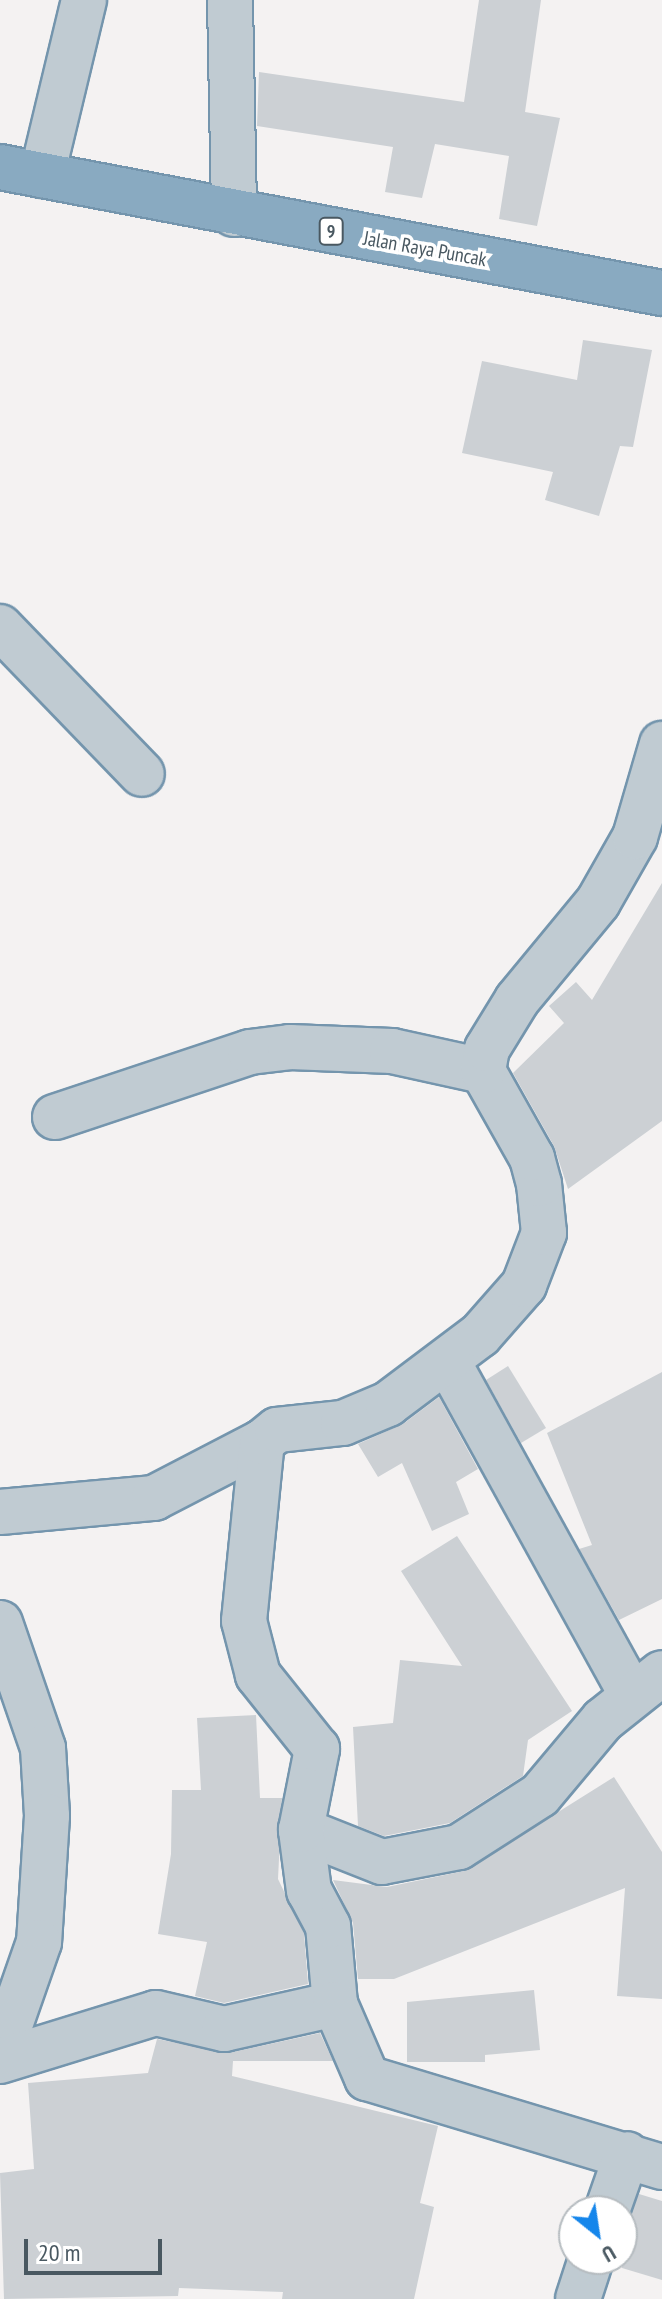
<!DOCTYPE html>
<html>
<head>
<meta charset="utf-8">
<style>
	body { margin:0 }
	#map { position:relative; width:662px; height:2299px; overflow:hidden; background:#f4f2f2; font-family:"PT Sans Narrow",sans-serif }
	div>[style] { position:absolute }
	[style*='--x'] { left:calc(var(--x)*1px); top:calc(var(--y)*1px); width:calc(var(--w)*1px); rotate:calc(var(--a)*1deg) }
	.building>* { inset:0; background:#ccd0d4 }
	.roads { filter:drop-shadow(2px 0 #7495ad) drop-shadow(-2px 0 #7495ad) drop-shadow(0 2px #7495ad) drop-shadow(0 -2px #7495ad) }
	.minor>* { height:44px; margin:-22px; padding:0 22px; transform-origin:22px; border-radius:22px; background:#c0cbd2 }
	.highway>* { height:44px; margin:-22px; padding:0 22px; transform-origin:22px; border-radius:22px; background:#89aac1 }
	span { translate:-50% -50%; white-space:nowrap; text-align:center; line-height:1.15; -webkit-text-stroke:7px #fff; paint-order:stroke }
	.shield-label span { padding:2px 6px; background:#fff; border:2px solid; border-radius:6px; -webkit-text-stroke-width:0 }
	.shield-label { font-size:18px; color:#495861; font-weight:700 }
	.street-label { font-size:20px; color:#495861 }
	.north { position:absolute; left:558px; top:2195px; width:80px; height:80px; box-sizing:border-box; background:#fff; border:2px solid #b6bcc0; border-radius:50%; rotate:150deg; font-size:22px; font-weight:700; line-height:32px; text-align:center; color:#495861 }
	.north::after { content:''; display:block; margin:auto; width:28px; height:36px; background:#1586eb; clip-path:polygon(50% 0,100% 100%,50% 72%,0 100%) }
	.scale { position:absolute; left:24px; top:2239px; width:138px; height:36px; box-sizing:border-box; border:4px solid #495861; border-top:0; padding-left:10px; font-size:24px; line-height:28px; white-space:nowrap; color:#495861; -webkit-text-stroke:6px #fff; paint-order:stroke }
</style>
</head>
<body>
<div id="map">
	<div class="building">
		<div style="clip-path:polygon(479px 0,541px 0,525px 112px,560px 118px,537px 226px,499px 219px,509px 156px,435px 144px,422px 198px,385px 192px,393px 147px,257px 126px,259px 72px,464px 102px)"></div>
		<div style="clip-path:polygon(583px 340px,652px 350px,633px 447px,620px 446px,599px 516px,545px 500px,553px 472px,462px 453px,482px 361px,577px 380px)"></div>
		<div style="clip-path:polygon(662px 883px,662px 1121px,568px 1189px,554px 1146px,513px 1073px,564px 1023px,549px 1006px,576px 982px,592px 1000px)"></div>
		<div style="clip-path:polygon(508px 1366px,546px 1428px,521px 1443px,486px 1380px)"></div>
		<div style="clip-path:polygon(662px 1372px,662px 1599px,619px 1620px,579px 1549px,592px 1545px,547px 1433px)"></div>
		<div style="clip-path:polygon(439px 1397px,478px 1469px,456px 1482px,469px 1514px,432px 1531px,402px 1463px,378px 1477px,358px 1444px,403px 1424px)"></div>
		<div style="clip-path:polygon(457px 1536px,572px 1711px,528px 1740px,523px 1776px,450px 1823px,384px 1836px,358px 1826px,353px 1727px,393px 1723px,400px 1660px,462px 1666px,401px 1571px)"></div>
		<div style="clip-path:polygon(256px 1715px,260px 1798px,282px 1798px,278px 1879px,304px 1933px,308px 1984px,224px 2003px,195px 1996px,207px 1942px,158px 1934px,171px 1854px,172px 1790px,201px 1790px,197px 1718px)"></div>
		<div style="clip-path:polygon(614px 1777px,662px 1852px,662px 1999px,617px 1996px,625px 1888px,394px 1979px,358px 1979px,353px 1923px,333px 1880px,387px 1887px,464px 1871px)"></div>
		<div style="clip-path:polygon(534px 1990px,540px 2050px,485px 2055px,485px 2062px,407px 2062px,407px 2002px)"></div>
		<div style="clip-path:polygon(320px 2033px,333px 2061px,233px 2061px,232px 2076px,438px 2126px,420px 2203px,434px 2207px,414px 2299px,282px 2299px,283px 2292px,179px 2288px,178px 2296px,4px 2299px,0 2173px,34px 2169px,28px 2083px,148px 2073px,157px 2039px,229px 2053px)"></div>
		<div style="clip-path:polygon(639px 2194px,662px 2201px,662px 2280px,622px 2268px,622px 2231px)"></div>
	</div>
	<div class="roads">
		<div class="minor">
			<div style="--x:230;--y:0;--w:214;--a:88.9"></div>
			<div style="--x:42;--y:175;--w:180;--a:-76.5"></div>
			<div style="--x:0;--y:627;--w:204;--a:46"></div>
			<div style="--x:55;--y:1117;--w:206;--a:-18.4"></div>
			<div style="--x:250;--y:1052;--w:40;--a:-7.1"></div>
			<div style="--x:290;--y:1047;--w:102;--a:2.2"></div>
			<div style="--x:392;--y:1051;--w:93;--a:12.4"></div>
			<div style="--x:448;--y:1362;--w:379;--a:61.1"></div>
			<div style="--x:0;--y:1512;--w:155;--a:-5.2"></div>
			<div style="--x:154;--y:1498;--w:122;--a:-27.4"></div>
			<div style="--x:0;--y:1623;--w:132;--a:71"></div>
			<div style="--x:43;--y:1748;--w:68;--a:86.6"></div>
			<div style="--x:47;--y:1816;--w:126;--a:93.6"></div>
			<div style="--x:39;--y:1942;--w:119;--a:109.2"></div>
			<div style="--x:301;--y:1830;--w:87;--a:21.6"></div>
			<div style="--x:382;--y:1862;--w:78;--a:-11"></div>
			<div style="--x:459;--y:1847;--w:96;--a:-32.7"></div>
			<div style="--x:540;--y:1795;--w:98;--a:-50"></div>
			<div style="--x:603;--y:1720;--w:75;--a:-38.5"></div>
			<div style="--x:335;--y:2004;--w:78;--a:-95.1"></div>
			<div style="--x:328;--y:1926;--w:40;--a:-118"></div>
			<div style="--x:309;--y:1891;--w:62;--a:-97.5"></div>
			<div style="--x:301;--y:1830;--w:83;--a:-78.8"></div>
			<div style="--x:317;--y:1749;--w:95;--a:-128.6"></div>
			<div style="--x:258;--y:1675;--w:56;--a:-104.5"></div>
			<div style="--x:244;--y:1621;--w:180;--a:-84.3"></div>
			<div style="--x:262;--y:1442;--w:19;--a:-39"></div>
			<div style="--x:277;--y:1430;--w:66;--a:-6.1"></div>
			<div style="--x:343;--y:1423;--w:49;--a:-22.9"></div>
			<div style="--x:388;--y:1404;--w:115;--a:-36.9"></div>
			<div style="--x:480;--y:1335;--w:67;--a:-48.7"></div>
			<div style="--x:524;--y:1285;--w:56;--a:-69"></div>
			<div style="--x:544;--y:1233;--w:49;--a:-95.8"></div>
			<div style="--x:539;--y:1184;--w:27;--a:-105"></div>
			<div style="--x:532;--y:1158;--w:100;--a:-119.4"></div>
			<div style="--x:483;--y:1071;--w:22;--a:-80"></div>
			<div style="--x:487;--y:1049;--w:57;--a:-58.5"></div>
			<div style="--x:517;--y:1000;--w:127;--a:-50.4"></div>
			<div style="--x:598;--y:902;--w:75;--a:-60.4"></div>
			<div style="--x:635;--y:837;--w:97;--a:-73.8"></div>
			<div style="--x:0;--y:2061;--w:163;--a:-17.1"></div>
			<div style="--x:156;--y:2013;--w:70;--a:13.2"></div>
			<div style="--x:224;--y:2029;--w:114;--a:-12.7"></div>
			<div style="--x:335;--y:2004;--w:81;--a:66.6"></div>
			<div style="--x:367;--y:2078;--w:308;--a:16.8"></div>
			<div style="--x:607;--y:2211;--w:60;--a:-70.7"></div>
			<div style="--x:578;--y:2299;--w:42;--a:-72"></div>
		</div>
		<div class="highway">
			<div style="--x:0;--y:167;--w:674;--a:10.78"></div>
		</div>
	</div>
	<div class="shield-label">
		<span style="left:331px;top:231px">9</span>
	</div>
	<div class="street-label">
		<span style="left:425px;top:249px;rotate:10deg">Jalan Raya Puncak</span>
	</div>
	<div class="north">U</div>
	<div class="scale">20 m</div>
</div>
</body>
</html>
